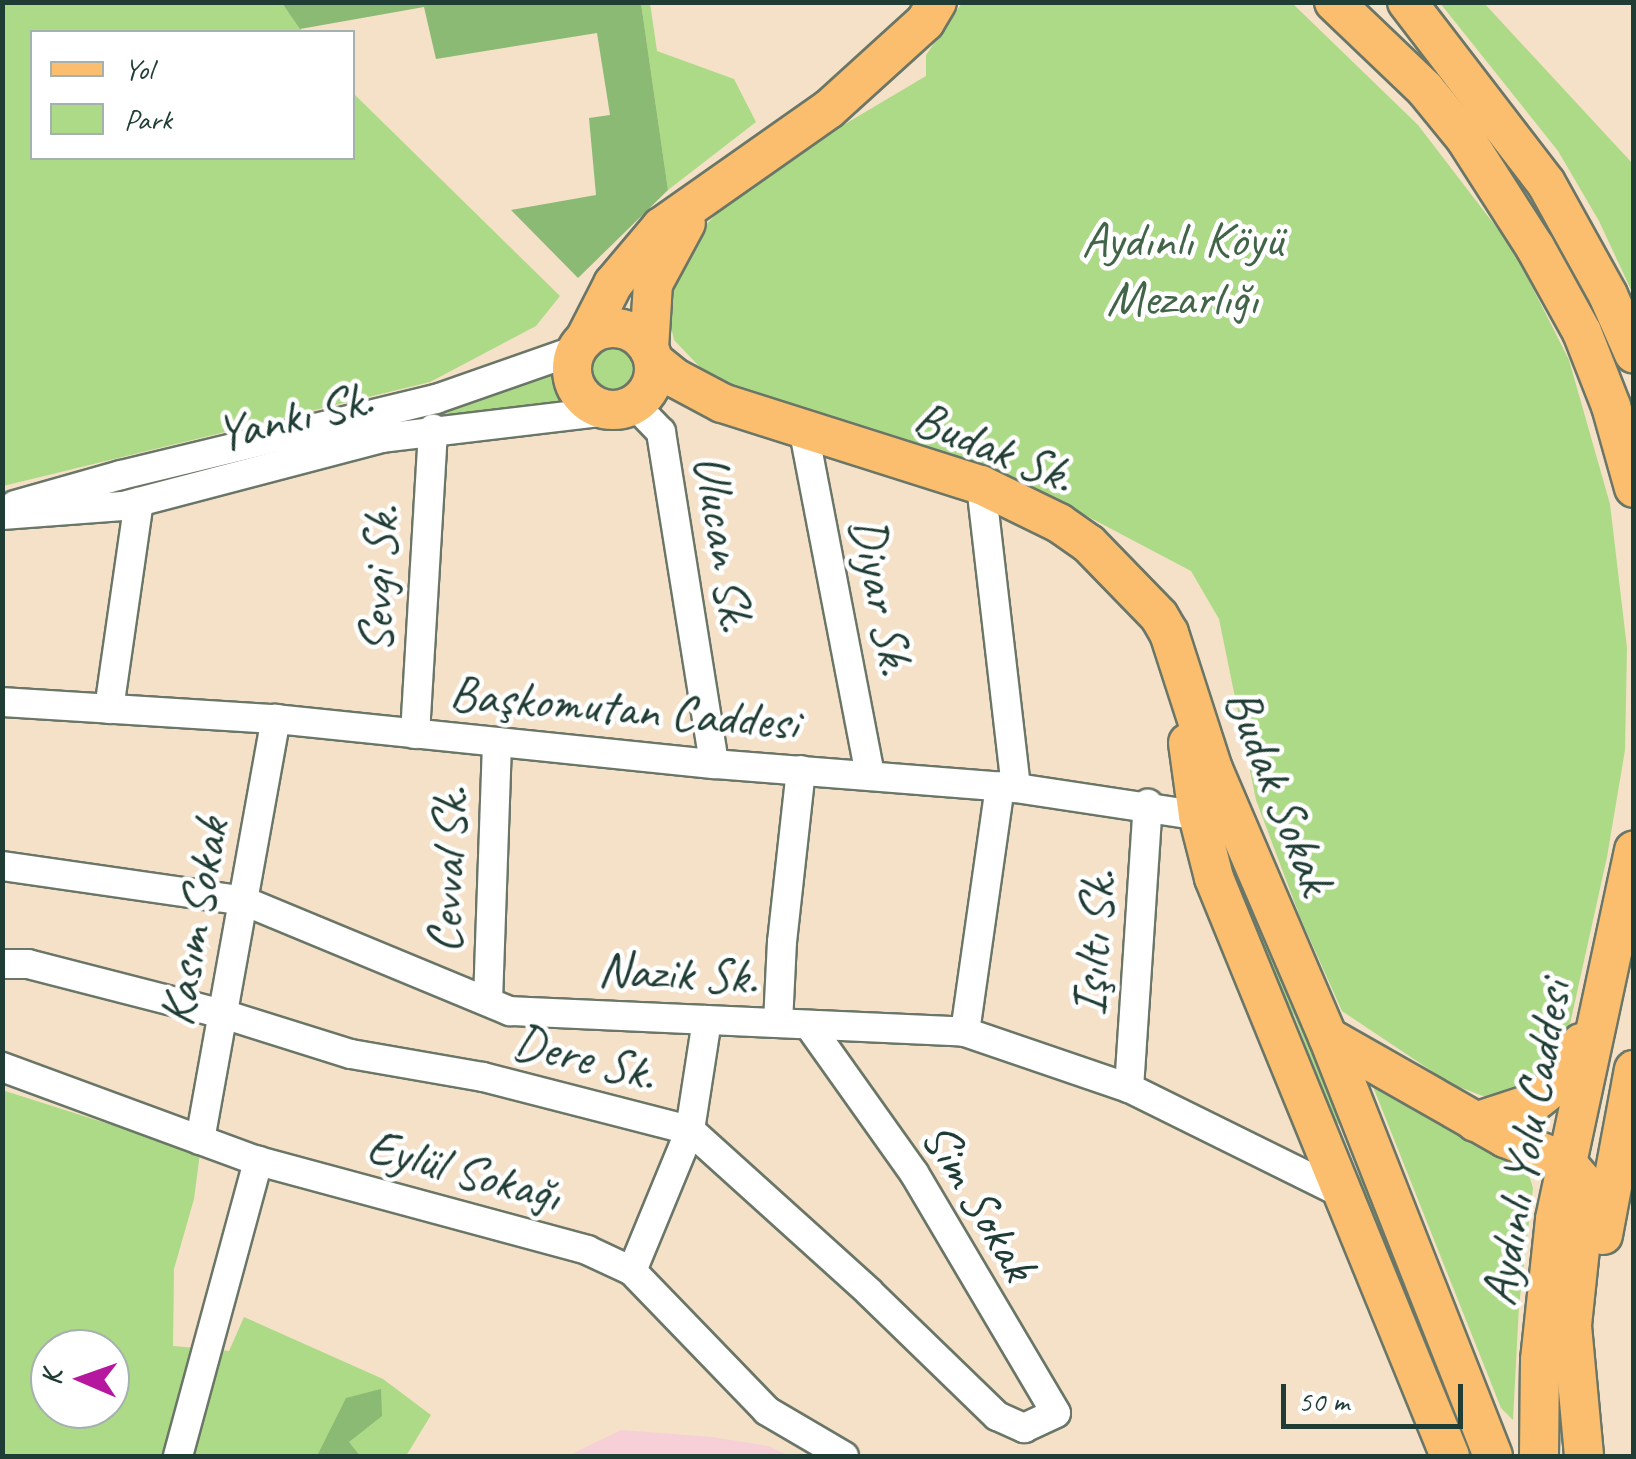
<!DOCTYPE html>
<html>
<head>
<meta charset="utf-8">
<style>
	body { margin:0 }
	#map { position:relative; width:1636px; height:1459px; overflow:hidden; background:#f4e1c7; font-family:Caveat,sans-serif }
	div>[style] { position:absolute }
	[style*='--x'] { left:calc(var(--x)*1px); top:calc(var(--y)*1px); width:calc(var(--w)*1px); rotate:calc(var(--a)*1deg) }
	.built>* { inset:0; background:#f6cfd7 }
	.green>* { inset:0; background:#adda87 }
	.round { border-radius:50% }
	.forest>* { inset:0; background:#8aba74 }
	.roads { filter:drop-shadow(2px 0 #6a7667) drop-shadow(-2px 0 #6a7667) drop-shadow(0 2px #6a7667) drop-shadow(0 -2px #6a7667) }
	.minor>* { height:28px; margin:-14px; padding:0 14px; transform-origin:14px; border-radius:14px; background:#fff }
	.major>* { height:38px; margin:-19px; padding:0 19px; transform-origin:19px; border-radius:19px; background:#fbbe6e }
	.major>.ring { margin:-19px; padding:0; box-sizing:content-box; background:none; border:38px solid #fbbe6e; border-radius:50% }
	span { translate:-50% -50%; white-space:nowrap; text-align:center; line-height:1.15; -webkit-text-stroke:9px #fff; paint-order:stroke }
	.park-label { font-size:50px; color:#426449 }
	.street-label { font-size:50px; color:#1f3d34 }
	.frame { position:absolute; inset:0; border:5px solid #1f3d34; pointer-events:none }
	.legend { position:absolute; left:30px; top:30px; width:325px; height:130px; box-sizing:border-box; background:#fff; border:2px solid #a5b1ae; margin:0; padding:12px 18px; list-style:none; font-size:30px; color:#1f3d34 }
	.legend li { display:flex; align-items:center; gap:20px; height:50px }
	.legend b { width:50px; border:2px solid #a5b1ae }
	.north { position:absolute; left:30px; top:1329px; width:100px; height:100px; box-sizing:border-box; background:#fff; border:2px solid #a5b1ae; border-radius:50%; rotate:272deg; font-size:28px; font-weight:700; line-height:40px; text-align:center; color:#1f3d34 }
	.north::after { content:''; display:block; margin:auto; width:35px; height:45px; background:#b5179e; clip-path:polygon(50% 0,100% 100%,50% 72%,0 100%) }
	.scale { position:absolute; left:1281px; top:1384px; width:182px; height:45px; box-sizing:border-box; border:5px solid #1f3d34; border-top:0; padding-left:12px; font-size:30px; line-height:35px; white-space:nowrap; color:#1f3d34; -webkit-text-stroke:8px #fff; paint-order:stroke }
</style>
</head>
<body>
<div id="map">
	<div class="built">
		<div style="clip-path:polygon(621px 1430px,712px 1437px,768px 1446px,790px 1456px,568px 1456px)"></div>
	</div>
	<div class="green">
		<div style="clip-path:polygon(1291px 2px,1418px 125px,1513px 249px,1569px 360px,1610px 504px,1627px 648px,1625px 750px,1607px 857px,1566px 1042px,1545px 1087px,1507px 1105px,1451px 1084px,1342px 1011px,1300px 917px,1256px 800px,1219px 619px,1191px 571px,994px 467px,721px 389px,674px 340px,665px 299px,684px 247px,734px 196px,796px 153px,926px 76px,926px 55px,962px 3px)"></div>
		<div style="clip-path:polygon(2px 3px,282px 3px,303px 32px,32px 32px,32px 158px,352px 158px,353px 93px,560px 296px,536px 326px,430px 382px,3px 486px)"></div>
		<div style="clip-path:polygon(641px 3px,650px 3px,657px 51px,734px 79px,756px 122px,668px 190px)"></div>
		<div style="clip-path:polygon(1440px 3px,1484px 3px,1633px 164px,1633px 294px,1599px 221px,1558px 151px)"></div>
		<div class="round" style="left:586px;top:346px;width:48px;height:48px"></div>
		<div style="clip-path:polygon(560px 363px,560px 382px,572px 406px,382px 426px,456px 408px)"></div>
		<div style="clip-path:polygon(1227px 850px,1232px 851px,1340px 1123px,1336px 1125px,1294px 1015px,1276px 1004px,1238px 907px)"></div>
		<div style="clip-path:polygon(1372px 1084px,1527px 1169px,1533px 1188px,1519px 1306px,1513px 1420px,1501px 1408px)"></div>
		<div style="clip-path:polygon(evenodd,2px 1090px,200px 1153px,194px 1199px,174px 1269px,173px 1346px,229px 1351px,244px 1317px,383px 1379px,431px 1415px,406px 1456px,3px 1456px,2px 1090px,50px 1349px,110px 1349px,110px 1409px,50px 1409px,50px 1349px)"></div>
		<div style="clip-path:polygon(1346px 1158px,1366px 1185px,1478px 1456px,1462px 1456px)"></div>
	</div>
	<div class="forest">
		<div style="clip-path:polygon(282px 3px,641px 3px,668px 190px,578px 278px,511px 210px,596px 195px,589px 118px,610px 115px,597px 33px,436px 59px,424px 7px,300px 29px)"></div>
		<div style="clip-path:polygon(381px 1389px,382px 1416px,349px 1442px,360px 1456px,317px 1456px,346px 1398px)"></div>
	</div>
	<div class="roads">
		<div class="minor">
			<div style="--x:635;--y:405;--w:37;--a:46"></div>
			<div style="--x:661;--y:432;--w:336;--a:80.9"></div>
			<div style="--x:804;--y:432;--w:350;--a:79.1"></div>
			<div style="--x:981;--y:485;--w:305;--a:83.4"></div>
			<div style="--x:15;--y:505;--w:110;--a:-15.8"></div>
			<div style="--x:121;--y:475;--w:324;--a:-13.6"></div>
			<div style="--x:436;--y:399;--w:148;--a:-19.3"></div>
			<div style="--x:2;--y:515;--w:121;--a:-4.3"></div>
			<div style="--x:123;--y:506;--w:268;--a:-14.7"></div>
			<div style="--x:382;--y:438;--w:230;--a:-6.8"></div>
			<div style="--x:2;--y:702;--w:275;--a:3.6"></div>
			<div style="--x:276;--y:719;--w:440;--a:5.9"></div>
			<div style="--x:714;--y:764;--w:303;--a:4.5"></div>
			<div style="--x:1016;--y:788;--w:201;--a:8.6"></div>
			<div style="--x:109;--y:709;--w:209;--a:-81.8"></div>
			<div style="--x:415;--y:734;--w:306;--a:-86.6"></div>
			<div style="--x:2;--y:866;--w:245;--a:8.2"></div>
			<div style="--x:244;--y:901;--w:288;--a:22.5"></div>
			<div style="--x:510;--y:1011;--w:455;--a:2.6"></div>
			<div style="--x:965;--y:1032;--w:173;--a:18.9"></div>
			<div style="--x:1129;--y:1088;--w:234;--a:26.3"></div>
			<div style="--x:2;--y:964;--w:26;--a:0"></div>
			<div style="--x:28;--y:964;--w:201;--a:14.4"></div>
			<div style="--x:223;--y:1014;--w:134;--a:17.4"></div>
			<div style="--x:351;--y:1054;--w:134;--a:9.9"></div>
			<div style="--x:483;--y:1077;--w:214;--a:14.4"></div>
			<div style="--x:690;--y:1130;--w:241;--a:42.1"></div>
			<div style="--x:869;--y:1292;--w:178;--a:44.1"></div>
			<div style="--x:997;--y:1416;--w:30;--a:24"></div>
			<div style="--x:1024;--y:1428;--w:35;--a:-25"></div>
			<div style="--x:1056;--y:1413;--w:279;--a:-120.6"></div>
			<div style="--x:914;--y:1173;--w:181;--a:-125.4"></div>
			<div style="--x:488;--y:1001;--w:259;--a:-88"></div>
			<div style="--x:778;--y:1023;--w:81;--a:-87.2"></div>
			<div style="--x:782;--y:942;--w:173;--a:-83.7"></div>
			<div style="--x:965;--y:1032;--w:248;--a:-81.9"></div>
			<div style="--x:2;--y:1067;--w:273;--a:20.2"></div>
			<div style="--x:258;--y:1161;--w:341;--a:15.1"></div>
			<div style="--x:587;--y:1250;--w:50;--a:25"></div>
			<div style="--x:632;--y:1271;--w:194;--a:46"></div>
			<div style="--x:767;--y:1411;--w:89;--a:30.3"></div>
			<div style="--x:1129;--y:1088;--w:285;--a:-86.2"></div>
			<div style="--x:200;--y:1140;--w:428;--a:-79.8"></div>
			<div style="--x:632;--y:1271;--w:152;--a:-67.6"></div>
			<div style="--x:690;--y:1130;--w:111;--a:-81.2"></div>
			<div style="--x:178;--y:1456;--w:306;--a:-74.8"></div>
		</div>
		<div class="major">
			<div style="--x:1334;--y:2;--w:126;--a:43.7"></div>
			<div style="--x:1425;--y:89;--w:63;--a:50.8"></div>
			<div style="--x:1465;--y:138;--w:130;--a:57.3"></div>
			<div style="--x:1535;--y:247;--w:97;--a:61.1"></div>
			<div style="--x:1582;--y:332;--w:79;--a:68.6"></div>
			<div style="--x:1611;--y:406;--w:85;--a:74.3"></div>
			<div style="--x:1407;--y:2;--w:228;--a:52.5"></div>
			<div style="--x:1546;--y:183;--w:128;--a:61"></div>
			<div style="--x:1608;--y:295;--w:64;--a:66.2"></div>
			<div class="ring" style="left:572px;top:328px;width:44px;height:44px"></div>
			<div style="--x:585;--y:339;--w:62;--a:-63"></div>
			<div style="--x:613;--y:284;--w:75;--a:-49.9"></div>
			<div style="--x:661;--y:227;--w:205;--a:-35.1"></div>
			<div style="--x:829;--y:109;--w:130;--a:-42.2"></div>
			<div style="--x:925;--y:22;--w:23;--a:-59"></div>
			<div style="--x:649;--y:349;--w:65;--a:-86.5"></div>
			<div style="--x:653;--y:284;--w:69;--a:-61.6"></div>
			<div style="--x:654;--y:361;--w:27;--a:39"></div>
			<div style="--x:675;--y:378;--w:53;--a:28"></div>
			<div style="--x:722;--y:403;--w:272;--a:17.6"></div>
			<div style="--x:981;--y:485;--w:87;--a:26"></div>
			<div style="--x:1059;--y:523;--w:37;--a:35"></div>
			<div style="--x:1089;--y:544;--w:100;--a:45.8"></div>
			<div style="--x:1159;--y:616;--w:20;--a:60"></div>
			<div style="--x:1169;--y:633;--w:143;--a:72.1"></div>
			<div style="--x:1213;--y:769;--w:292;--a:66.8"></div>
			<div style="--x:1328;--y:1037;--w:450;--a:68.5"></div>
			<div style="--x:1188;--y:743;--w:73;--a:82.1"></div>
			<div style="--x:1198;--y:815;--w:65;--a:75.7"></div>
			<div style="--x:1214;--y:878;--w:624;--a:67.79"></div>
			<div style="--x:1328;--y:1037;--w:204;--a:29.7"></div>
			<div style="--x:1505;--y:1138;--w:64;--a:21"></div>
			<div style="--x:1565;--y:1161;--w:28;--a:49"></div>
			<div style="--x:1583;--y:1182;--w:10;--a:73"></div>
			<div style="--x:1586;--y:1192;--w:135;--a:96"></div>
			<div style="--x:1572;--y:1326;--w:131;--a:84.7"></div>
			<div style="--x:1475;--y:1122;--w:61;--a:-18.1"></div>
			<div style="--x:1533;--y:1103;--w:29;--a:-38"></div>
			<div style="--x:1556;--y:1085;--w:49;--a:-59.2"></div>
			<div style="--x:1603;--y:1235;--w:168;--a:-79.4"></div>
			<div style="--x:1539;--y:1456;--w:96;--a:-89.4"></div>
			<div style="--x:1540;--y:1360;--w:142;--a:-83.9"></div>
			<div style="--x:1555;--y:1219;--w:377;--a:-77.9"></div>
		</div>
	</div>
	<div class="park-label">
		<span style="left:1182px;top:268px">Aydınlı Köyü<br>Mezarlığı</span>
	</div>
	<div class="street-label">
		<span style="left:294px;top:416px;rotate:-14deg">Yankı Sk.</span>
		<span style="left:994px;top:447px;rotate:22deg">Budak Sk.</span>
		<span style="left:724px;top:543px;rotate:81deg">Ulucan Sk.</span>
		<span style="left:378px;top:579px;rotate:-87deg">Sevgi Sk.</span>
		<span style="left:882px;top:596px;rotate:79deg">Diyar Sk.</span>
		<span style="left:624px;top:708px;rotate:5deg">Başkomutan Caddesi</span>
		<span style="left:1279px;top:791px;rotate:68deg">Budak Sokak</span>
		<span style="left:447px;top:870px;rotate:-88deg">Cevval Sk.</span>
		<span style="left:194px;top:922px;rotate:-80deg">Kasım Sokak</span>
		<span style="left:1093px;top:943px;rotate:-86deg">Işıltı Sk.</span>
		<span style="left:678px;top:973px;rotate:3deg">Nazik Sk.</span>
		<span style="left:585px;top:1057px;rotate:14deg">Dere Sk.</span>
		<span style="left:1526px;top:1143px;rotate:-80deg">Aydınlı Yolu Caddesi</span>
		<span style="left:464px;top:1170px;rotate:15deg">Eylül Sokağı</span>
		<span style="left:979px;top:1201px;rotate:59deg">Sim Sokak</span>
	</div>
	<div class="frame"></div>
	<ul class="legend">
	<li><b style="height:12px;background:#fbbe6e"></b>Yol</li>
	<li><b style="height:28px;background:#adda87"></b>Park</li>
	</ul>
	<div class="north">K</div>
	<div class="scale">50 m</div>
</div>
</body>
</html>
